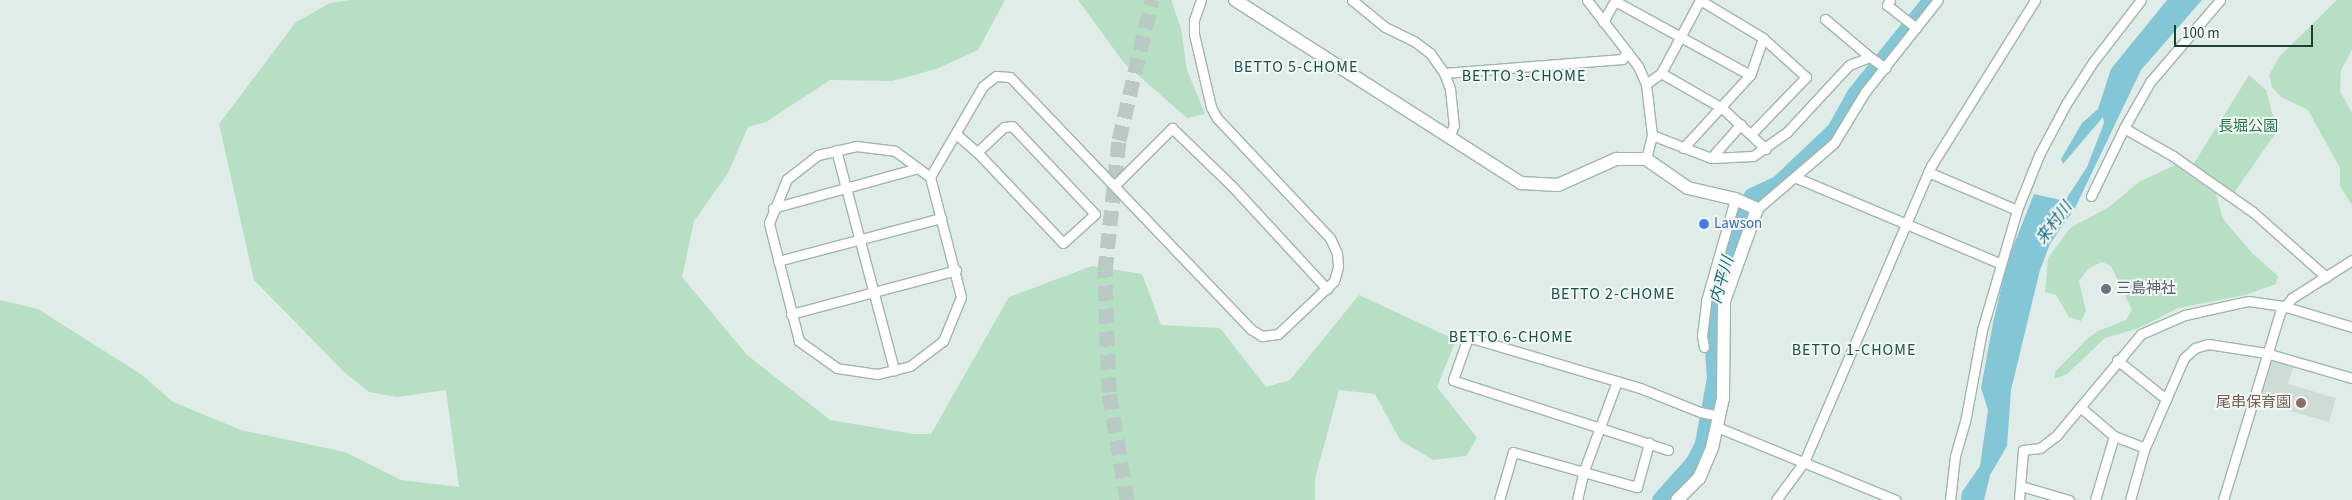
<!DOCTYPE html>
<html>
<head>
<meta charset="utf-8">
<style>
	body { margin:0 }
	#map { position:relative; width:2352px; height:500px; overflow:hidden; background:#e0ece7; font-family:"Source Sans 3","Noto Sans JP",sans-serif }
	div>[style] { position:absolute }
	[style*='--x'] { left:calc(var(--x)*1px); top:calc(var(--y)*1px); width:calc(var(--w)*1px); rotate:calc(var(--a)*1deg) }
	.built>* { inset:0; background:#cedcd6 }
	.green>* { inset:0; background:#b7dfc3 }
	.water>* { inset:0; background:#83c7d6 }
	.river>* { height:16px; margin:-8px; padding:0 8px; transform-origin:8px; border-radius:8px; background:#83c7d6 }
	.highway-tunnel>* { height:15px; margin-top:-7.5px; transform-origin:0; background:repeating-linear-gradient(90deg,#b9c9c4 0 15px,transparent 0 23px) }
	.roads { filter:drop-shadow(1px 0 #a2b4ae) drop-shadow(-1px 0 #a2b4ae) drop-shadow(0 1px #a2b4ae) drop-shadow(0 -1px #a2b4ae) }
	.street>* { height:9px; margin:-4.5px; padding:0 4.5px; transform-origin:4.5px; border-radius:4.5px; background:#fff }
	.secondary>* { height:12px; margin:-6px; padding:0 6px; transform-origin:6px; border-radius:6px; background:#fff }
	.dots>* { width:14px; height:14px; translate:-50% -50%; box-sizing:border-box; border:2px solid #f1f8f5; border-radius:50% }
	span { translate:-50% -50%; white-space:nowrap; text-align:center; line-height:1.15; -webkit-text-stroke:4px #f1f8f5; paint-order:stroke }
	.park-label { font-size:15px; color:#267848 }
	.shop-label { font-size:15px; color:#366cbe }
	.left { translate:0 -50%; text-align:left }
	.worship-label { font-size:15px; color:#5b616d }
	.education-label { font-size:15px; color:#785e54 }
	.right { translate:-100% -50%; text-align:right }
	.neighbourhood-label { font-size:16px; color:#1a5145; letter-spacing:1px }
	.water-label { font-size:16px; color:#156a7e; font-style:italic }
	.scale { position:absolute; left:2174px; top:25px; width:139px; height:22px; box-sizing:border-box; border:2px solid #1f3e36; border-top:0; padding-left:6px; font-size:15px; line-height:18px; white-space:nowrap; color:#1f3e36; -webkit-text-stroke:4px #f1f8f5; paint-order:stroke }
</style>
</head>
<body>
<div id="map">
	<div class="built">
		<div style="clip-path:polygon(2269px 358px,2294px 365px,2288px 384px,2336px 398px,2329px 422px,2256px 401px)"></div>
	</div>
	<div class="green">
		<div style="clip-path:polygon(350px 0,1005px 0,978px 50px,936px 69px,892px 81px,830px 80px,766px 122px,748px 127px,728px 173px,694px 221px,682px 277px,747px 355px,830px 420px,913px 434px,931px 434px,1009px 297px,1092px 266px,1142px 274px,1161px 325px,1220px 328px,1266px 387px,1290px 380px,1359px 295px,1456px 340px,1437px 387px,1477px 438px,1466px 456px,1433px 460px,1400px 440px,1375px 394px,1339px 390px,1315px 479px,1315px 500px,0 500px,0 300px,38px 309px,142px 375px,173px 402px,241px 430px,345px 452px,401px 480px,459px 487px,446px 390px,397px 397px,369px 392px,345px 373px,254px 280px,219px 124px,296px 22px,330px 3px)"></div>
		<div style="clip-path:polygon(1078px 0,1171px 0,1181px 29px,1187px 70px,1205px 114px,1187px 118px,1124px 63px)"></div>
		<div style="clip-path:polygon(2337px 0,2352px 0,2352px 50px,2341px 70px,2340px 91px,2352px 113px,2352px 205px,2340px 186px,2340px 168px,2308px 110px,2281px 97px,2272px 87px,2269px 75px,2280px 56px)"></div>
		<div style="clip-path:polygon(2249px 75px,2266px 90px,2277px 131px,2234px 193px,2193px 165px)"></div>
		<div style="clip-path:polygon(2175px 165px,2216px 194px,2223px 219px,2253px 254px,2278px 276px,2276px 284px,2245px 295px,2178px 308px,2139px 328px,2105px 338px,2066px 375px,2054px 379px,2055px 372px,2087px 339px,2098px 331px,2126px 320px,2132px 310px,2111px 266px,2102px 262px,2089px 268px,2079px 281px,2086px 311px,2081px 321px,2069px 317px,2056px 295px,2045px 292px,2048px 258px,2070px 228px,2109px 207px,2139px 182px)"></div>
	</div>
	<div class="water">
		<div style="clip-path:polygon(2167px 0,2202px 0,2141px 70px,2075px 208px,2050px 244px,2040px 270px,2011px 390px,2007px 446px,1990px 475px,1984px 500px,1961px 500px,1962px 492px,1980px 466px,1988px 410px,1981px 388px,1993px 323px,2007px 262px,2034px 194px,2065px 201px,2087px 167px,2104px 123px,2103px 117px,2063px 164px,2061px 159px,2082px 123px,2098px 109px,2111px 69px)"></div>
	</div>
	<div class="river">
		<div style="--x:1660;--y:500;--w:51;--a:-48.2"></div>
		<div style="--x:1694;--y:462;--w:20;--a:-63"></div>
		<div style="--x:1703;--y:444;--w:67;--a:-79.7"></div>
		<div style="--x:1715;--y:378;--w:53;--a:-94.3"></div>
		<div style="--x:1711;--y:325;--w:25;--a:-83"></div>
		<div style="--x:1714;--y:300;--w:82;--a:-71.6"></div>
		<div style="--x:1740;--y:222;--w:29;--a:-65"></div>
		<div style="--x:1752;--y:196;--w:29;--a:-25"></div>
		<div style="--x:1778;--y:184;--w:79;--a:-43.5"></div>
		<div style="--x:1835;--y:130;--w:41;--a:-60.9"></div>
		<div style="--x:1855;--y:94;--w:121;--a:-51"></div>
	</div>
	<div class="highway-tunnel">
		<div style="--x:1127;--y:500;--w:109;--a:-99.5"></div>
		<div style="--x:1109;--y:392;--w:121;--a:-91.9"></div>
		<div style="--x:1105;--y:271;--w:132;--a:-83.9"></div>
		<div style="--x:1119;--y:140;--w:144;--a:-76.7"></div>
	</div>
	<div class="roads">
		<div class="street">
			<div style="--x:1352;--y:0;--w:43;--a:39.3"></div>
			<div style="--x:1385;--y:27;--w:32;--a:26"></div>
			<div style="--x:1414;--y:41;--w:20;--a:37"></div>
			<div style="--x:1430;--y:53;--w:24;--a:55"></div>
			<div style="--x:1444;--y:73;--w:17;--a:69"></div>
			<div style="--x:1450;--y:89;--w:36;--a:84"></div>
			<div style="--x:1454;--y:125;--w:13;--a:113"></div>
			<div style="--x:1587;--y:0;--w:83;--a:52.3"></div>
			<div style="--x:1638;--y:66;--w:20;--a:66"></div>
			<div style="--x:1646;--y:84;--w:51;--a:83.3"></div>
			<div style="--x:1652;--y:135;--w:25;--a:104"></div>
			<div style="--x:1700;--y:0;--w:74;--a:31.1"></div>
			<div style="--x:1763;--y:38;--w:39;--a:109"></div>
			<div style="--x:1890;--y:0;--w:6;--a:121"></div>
			<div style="--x:1887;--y:5;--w:37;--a:38"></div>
			<div style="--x:1615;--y:1;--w:154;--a:28.7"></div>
			<div style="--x:1750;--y:75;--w:99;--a:132.5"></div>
			<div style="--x:1825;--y:19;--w:59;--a:40.2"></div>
			<div style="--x:1603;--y:22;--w:25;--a:-61"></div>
			<div style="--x:1444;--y:73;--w:179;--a:-4.5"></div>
			<div style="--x:1622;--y:59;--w:9;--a:-54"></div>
			<div style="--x:1661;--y:73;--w:70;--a:29.8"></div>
			<div style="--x:1722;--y:108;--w:60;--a:43"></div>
			<div style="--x:1646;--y:84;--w:19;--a:-36"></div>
			<div style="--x:1661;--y:73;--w:83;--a:-61.9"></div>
			<div style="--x:2124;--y:128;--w:53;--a:-60.5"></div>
			<div style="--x:2150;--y:82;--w:108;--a:-49.5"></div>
			<div style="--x:1752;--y:133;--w:78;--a:-46"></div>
			<div style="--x:1806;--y:77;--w:58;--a:-137.8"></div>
			<div style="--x:956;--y:134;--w:28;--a:41"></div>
			<div style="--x:977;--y:152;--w:125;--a:46.6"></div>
			<div style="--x:1063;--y:243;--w:43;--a:-42.2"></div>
			<div style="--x:1095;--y:214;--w:121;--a:-133.3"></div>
			<div style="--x:1012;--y:126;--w:8;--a:173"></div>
			<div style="--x:1004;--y:127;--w:37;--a:137"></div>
			<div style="--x:1652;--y:135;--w:63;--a:21.3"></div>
			<div style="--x:1711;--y:158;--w:42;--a:-2.7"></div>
			<div style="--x:1753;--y:156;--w:42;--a:-35.2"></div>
			<div style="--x:1787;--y:132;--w:91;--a:-47.2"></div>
			<div style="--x:1849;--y:65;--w:22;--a:-21"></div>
			<div style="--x:1870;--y:57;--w:19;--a:36"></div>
			<div style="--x:856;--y:146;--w:39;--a:7"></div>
			<div style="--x:895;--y:151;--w:44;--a:36.6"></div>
			<div style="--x:930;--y:177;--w:124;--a:75.5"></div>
			<div style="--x:961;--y:297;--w:48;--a:112.2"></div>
			<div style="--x:943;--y:341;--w:41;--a:142.9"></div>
			<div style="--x:910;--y:366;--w:34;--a:166"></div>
			<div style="--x:877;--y:374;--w:40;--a:-171.5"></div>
			<div style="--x:837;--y:368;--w:47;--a:-144.6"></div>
			<div style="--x:799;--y:341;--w:122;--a:-104.3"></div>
			<div style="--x:769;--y:223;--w:48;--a:-67.8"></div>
			<div style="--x:787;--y:179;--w:39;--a:-38"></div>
			<div style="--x:818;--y:155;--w:39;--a:-13"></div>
			<div style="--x:836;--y:150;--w:228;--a:75.2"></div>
			<div style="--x:1711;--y:158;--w:45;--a:-48.6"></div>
			<div style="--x:1928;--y:172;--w:97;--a:23.1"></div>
			<div style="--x:930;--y:177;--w:105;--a:-59.8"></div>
			<div style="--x:983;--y:86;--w:16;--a:-38"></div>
			<div style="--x:996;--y:76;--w:14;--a:4"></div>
			<div style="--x:1010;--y:77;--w:350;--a:46.3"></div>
			<div style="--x:1252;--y:330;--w:12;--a:31"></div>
			<div style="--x:1262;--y:336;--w:16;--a:-7"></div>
			<div style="--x:1278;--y:334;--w:77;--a:-43.4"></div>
			<div style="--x:1334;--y:281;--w:15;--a:-74"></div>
			<div style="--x:1338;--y:267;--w:14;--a:-94"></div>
			<div style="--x:1337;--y:253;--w:17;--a:-115"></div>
			<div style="--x:1330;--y:238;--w:165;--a:-133.3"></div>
			<div style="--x:1217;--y:118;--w:13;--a:-119"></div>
			<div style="--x:1211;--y:107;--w:75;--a:-103.1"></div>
			<div style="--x:1194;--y:34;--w:14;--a:-90"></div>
			<div style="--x:1194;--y:20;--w:21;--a:-71"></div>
			<div style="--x:1797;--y:178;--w:219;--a:22.8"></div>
			<div style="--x:1115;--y:185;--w:81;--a:-45"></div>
			<div style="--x:1172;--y:128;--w:83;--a:44"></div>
			<div style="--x:1232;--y:186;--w:140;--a:47.3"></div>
			<div style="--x:2091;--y:196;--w:76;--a:-64.1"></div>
			<div style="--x:2124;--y:128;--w:56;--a:29.7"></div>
			<div style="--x:2173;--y:156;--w:98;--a:35"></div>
			<div style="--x:2253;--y:212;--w:98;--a:41.7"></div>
			<div style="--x:773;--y:208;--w:150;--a:-15.4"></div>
			<div style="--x:1757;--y:209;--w:101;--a:-40.6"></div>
			<div style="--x:1834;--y:143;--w:60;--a:-58.7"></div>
			<div style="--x:1865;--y:92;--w:117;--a:-51.6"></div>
			<div style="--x:778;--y:261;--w:169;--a:-14.8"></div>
			<div style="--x:791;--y:314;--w:171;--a:-14.9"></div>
			<div style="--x:1704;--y:347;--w:11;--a:-100"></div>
			<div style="--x:1702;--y:336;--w:35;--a:-83"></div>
			<div style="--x:1706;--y:301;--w:106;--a:-74.1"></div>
			<div style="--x:2117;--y:360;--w:63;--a:38.5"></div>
			<div style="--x:2080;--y:407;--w:45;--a:40.5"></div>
			<div style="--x:2114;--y:436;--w:33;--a:21"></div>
			<div style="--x:1717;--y:427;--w:193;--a:22.2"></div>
			<div style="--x:1668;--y:450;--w:226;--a:-162"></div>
			<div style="--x:1453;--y:380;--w:46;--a:-70.8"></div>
			<div style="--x:1468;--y:337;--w:179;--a:16.5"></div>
			<div style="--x:1640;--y:388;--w:65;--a:21.8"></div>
			<div style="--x:1700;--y:412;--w:20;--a:11"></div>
			<div style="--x:2021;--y:486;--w:50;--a:16.3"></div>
			<div style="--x:1499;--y:500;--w:50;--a:-73.7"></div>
			<div style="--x:1513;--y:452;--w:129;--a:15.8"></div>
			<div style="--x:1637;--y:487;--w:46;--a:-74.7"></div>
			<div style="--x:1577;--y:500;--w:28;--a:-77"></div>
			<div style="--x:1583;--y:473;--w:98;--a:-69.7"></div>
			<div style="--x:1776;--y:500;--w:47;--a:-53.6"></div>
			<div style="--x:1804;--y:462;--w:322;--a:-66.8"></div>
			<div style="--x:1931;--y:166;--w:196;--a:-57.9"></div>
			<div style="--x:1950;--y:500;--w:44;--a:-83.5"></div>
			<div style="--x:1955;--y:456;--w:35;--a:-74"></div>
			<div style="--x:1965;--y:422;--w:94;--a:-79.5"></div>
			<div style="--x:1982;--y:330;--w:125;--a:-73.7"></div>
			<div style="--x:2017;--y:210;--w:59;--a:-68.2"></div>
			<div style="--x:2039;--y:155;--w:58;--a:-62.1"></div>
			<div style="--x:2066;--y:104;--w:50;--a:-57.3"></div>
			<div style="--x:2093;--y:62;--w:78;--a:-52.3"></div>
			<div style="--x:2019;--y:500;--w:50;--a:-85.4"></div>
			<div style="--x:2023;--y:450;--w:17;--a:-7"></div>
			<div style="--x:2040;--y:448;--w:20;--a:-37"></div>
			<div style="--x:2056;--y:436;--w:133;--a:-50.2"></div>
			<div style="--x:2141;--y:334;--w:48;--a:-23.4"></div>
			<div style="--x:2185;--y:315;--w:65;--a:-12.5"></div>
			<div style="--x:2248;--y:301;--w:35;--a:8"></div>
			<div style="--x:2283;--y:306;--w:72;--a:16.9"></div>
			<div style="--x:2095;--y:500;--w:67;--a:-73.5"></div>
			<div style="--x:2130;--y:500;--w:52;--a:-74.4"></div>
			<div style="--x:2144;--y:450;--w:100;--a:-66.5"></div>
			<div style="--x:2184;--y:358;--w:15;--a:-42"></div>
			<div style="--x:2195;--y:348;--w:14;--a:-17"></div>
			<div style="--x:2208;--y:344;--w:59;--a:8.8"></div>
			<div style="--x:2266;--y:353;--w:90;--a:16.2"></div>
			<div style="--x:2223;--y:500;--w:196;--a:-73.1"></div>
			<div style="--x:2280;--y:312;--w:18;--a:-49"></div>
			<div style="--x:2292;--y:298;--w:71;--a:-32.3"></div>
		</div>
		<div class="secondary">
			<div style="--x:1235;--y:0;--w:340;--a:32.6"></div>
			<div style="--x:1521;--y:183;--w:37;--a:3"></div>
			<div style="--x:1558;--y:185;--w:64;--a:-24.1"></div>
			<div style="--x:1616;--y:159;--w:30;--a:0"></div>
			<div style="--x:1646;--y:159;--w:51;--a:34.6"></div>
			<div style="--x:1688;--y:188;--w:48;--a:13.2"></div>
			<div style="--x:1735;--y:199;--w:24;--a:24"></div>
			<div style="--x:1757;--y:209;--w:98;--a:109.7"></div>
			<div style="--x:1724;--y:301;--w:97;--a:90.6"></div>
			<div style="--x:1723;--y:398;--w:51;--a:102.4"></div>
			<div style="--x:1712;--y:448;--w:33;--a:113"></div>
			<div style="--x:1699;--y:478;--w:31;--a:135"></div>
		</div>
	</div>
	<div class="dots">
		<div style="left:1704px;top:224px;background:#3f7fe0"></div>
		<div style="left:2106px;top:289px;background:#6b7280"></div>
		<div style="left:2301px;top:403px;background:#8d6e63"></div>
	</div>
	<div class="park-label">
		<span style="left:2248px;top:127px">長堀公園</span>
	</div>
	<div class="shop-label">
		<span class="left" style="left:1714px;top:224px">Lawson</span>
	</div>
	<div class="worship-label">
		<span class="left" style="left:2116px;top:289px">三島神社</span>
	</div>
	<div class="education-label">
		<span class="right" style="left:2291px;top:403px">尾串保育園</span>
	</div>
	<div class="neighbourhood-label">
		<span style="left:1296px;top:67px">BETTO 5-CHOME</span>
		<span style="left:1524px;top:76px">BETTO 3-CHOME</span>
		<span style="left:1613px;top:294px">BETTO 2-CHOME</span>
		<span style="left:1511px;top:337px">BETTO 6-CHOME</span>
		<span style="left:1854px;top:350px">BETTO 1-CHOME</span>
	</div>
	<div class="water-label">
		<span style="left:2054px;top:223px;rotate:-53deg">来村川</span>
		<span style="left:1722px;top:280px;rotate:-74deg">内平川</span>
	</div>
	<div class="scale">100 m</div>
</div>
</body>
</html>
